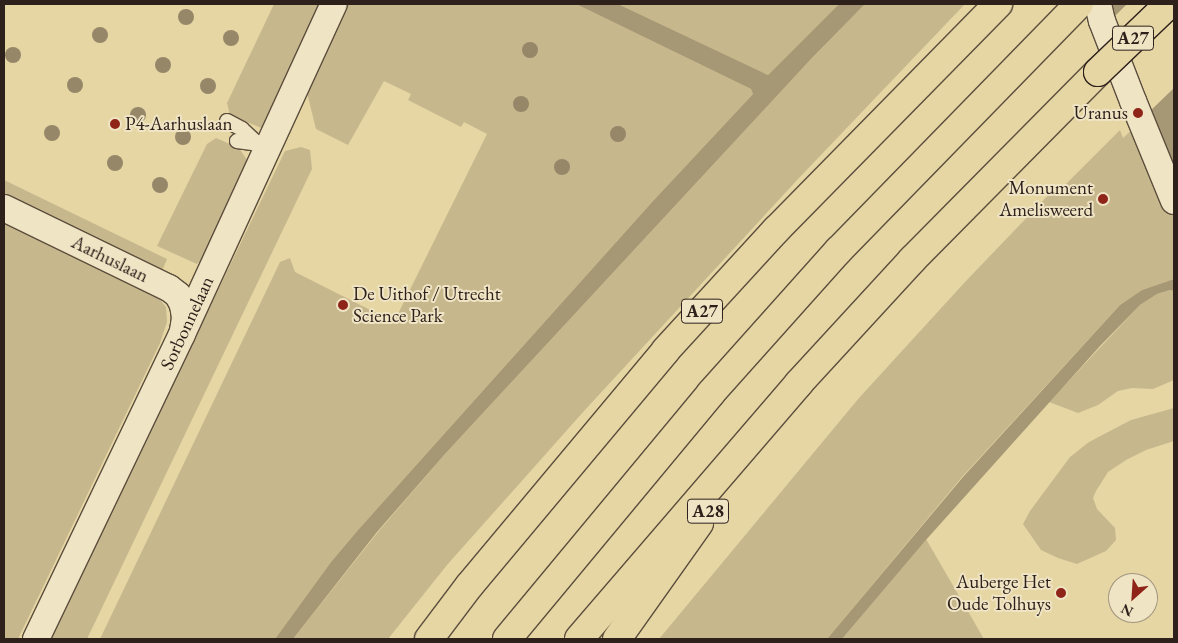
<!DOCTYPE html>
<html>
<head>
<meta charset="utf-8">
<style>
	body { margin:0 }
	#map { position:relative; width:1178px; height:643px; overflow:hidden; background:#e6d6a4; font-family:"EB Garamond",serif }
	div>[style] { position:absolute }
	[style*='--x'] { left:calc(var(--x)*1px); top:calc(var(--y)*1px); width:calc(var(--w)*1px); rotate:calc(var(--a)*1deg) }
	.green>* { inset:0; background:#c7b78d }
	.water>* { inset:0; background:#a79875 }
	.pier>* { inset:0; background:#e6d6a4 }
	.roads { filter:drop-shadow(1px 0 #5c4e3d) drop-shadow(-1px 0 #5c4e3d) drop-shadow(0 1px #5c4e3d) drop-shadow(0 -1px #5c4e3d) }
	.service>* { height:14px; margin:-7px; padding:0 7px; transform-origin:7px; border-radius:7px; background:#efe4c4 }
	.minor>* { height:26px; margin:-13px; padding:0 13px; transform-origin:13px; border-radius:13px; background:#efe4c4 }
	.motorway>* { height:28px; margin:-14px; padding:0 14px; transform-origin:14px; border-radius:14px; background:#e6d6a4 }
	.bridges { filter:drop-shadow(1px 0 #2e201b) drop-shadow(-1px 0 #2e201b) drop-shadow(0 1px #2e201b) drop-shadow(0 -1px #2e201b) }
	.motorway-bridge>* { height:28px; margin:-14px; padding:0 14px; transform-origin:14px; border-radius:14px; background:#e6d6a4 }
	.trees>* { width:16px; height:16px; margin:-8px; border-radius:50%; background:#968769 }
	.dots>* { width:14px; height:14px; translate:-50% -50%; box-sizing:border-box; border:2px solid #efe4c4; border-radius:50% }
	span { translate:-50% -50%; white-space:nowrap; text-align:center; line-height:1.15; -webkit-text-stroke:4px #efe4c4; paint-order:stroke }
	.shield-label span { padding:1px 4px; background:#efe4c4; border:1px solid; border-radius:4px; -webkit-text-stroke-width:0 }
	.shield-label { font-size:18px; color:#2e201b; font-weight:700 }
	.poi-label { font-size:19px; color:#2e201b }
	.right { translate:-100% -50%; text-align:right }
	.left { translate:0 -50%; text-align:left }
	.street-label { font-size:19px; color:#2e201b }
	.frame { position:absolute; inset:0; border:5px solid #2e201b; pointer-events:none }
	.north { position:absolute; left:1108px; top:573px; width:50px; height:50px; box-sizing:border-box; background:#efe4c4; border:1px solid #a29680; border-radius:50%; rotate:206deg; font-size:14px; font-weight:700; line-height:20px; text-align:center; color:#2e201b }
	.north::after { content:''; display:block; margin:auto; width:18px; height:22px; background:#8f2418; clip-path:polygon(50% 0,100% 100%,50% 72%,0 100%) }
</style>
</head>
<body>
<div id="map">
	<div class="green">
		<div style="clip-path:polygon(274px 4px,325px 4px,264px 129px,230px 115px,227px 103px)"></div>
		<div style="clip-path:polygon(345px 4px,576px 4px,751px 89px,753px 94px,653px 201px,358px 530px,331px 562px,275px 639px,100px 639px,280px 262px,290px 258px,295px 272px,394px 322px,487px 134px,464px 122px,461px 127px,408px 100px,411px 94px,384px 81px,348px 145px,316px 129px,307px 93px)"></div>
		<div style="clip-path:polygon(618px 4px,839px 4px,768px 75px)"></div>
		<div style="clip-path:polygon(865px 4px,965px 4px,799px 178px,584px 411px,447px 565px,388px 639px,293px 639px,378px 532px,445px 454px,811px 59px)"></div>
		<div style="clip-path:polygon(1137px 125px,1174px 216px,1174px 279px,1142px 290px,1120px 305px,962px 477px,827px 639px,659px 639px,859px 398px,965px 282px,1058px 185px,1062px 188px,1120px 130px,1123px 138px)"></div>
		<div style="clip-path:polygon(216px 138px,239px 148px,249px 163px,204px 257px,197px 264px,157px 246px,207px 144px)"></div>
		<div style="clip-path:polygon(301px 147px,310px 150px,312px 169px,87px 639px,50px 639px,285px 151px)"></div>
		<div style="clip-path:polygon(4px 180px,167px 259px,162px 271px,4px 195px)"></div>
		<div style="clip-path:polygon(4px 222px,157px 296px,166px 307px,167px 322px,160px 343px,18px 639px,4px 639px)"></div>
		<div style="clip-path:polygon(1170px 290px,1174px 291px,1174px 380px,1153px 389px,1132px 388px,1118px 391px,1098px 405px,1078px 413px,1049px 402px,1140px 305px,1157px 294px)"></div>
		<div style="clip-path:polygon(1174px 408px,1174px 441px,1146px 450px,1126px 460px,1108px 472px,1096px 491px,1093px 498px,1097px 509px,1115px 528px,1116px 540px,1106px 551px,1077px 564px,1058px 558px,1041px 550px,1023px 524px,1030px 511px,1070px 457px,1089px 442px,1131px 420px)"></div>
		<div style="clip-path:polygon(926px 539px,984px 639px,842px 639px)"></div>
	</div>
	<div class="water">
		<div style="clip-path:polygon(576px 4px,618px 4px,768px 75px,839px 4px,865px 4px,811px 59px,445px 454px,377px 532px,293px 639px,275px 639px,331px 562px,358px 530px,653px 201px,753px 94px,751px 89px)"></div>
		<div style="clip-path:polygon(1107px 4px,1161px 4px,1174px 44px,1174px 166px)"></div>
		<div style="clip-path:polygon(1174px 279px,1174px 291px,1170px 290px,1157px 294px,1140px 305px,1100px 346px,925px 541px,842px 639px,827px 639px,963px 477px,1120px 305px,1142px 290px)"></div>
	</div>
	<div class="pier">
		<div style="clip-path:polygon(1127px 4px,1163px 4px,1174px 36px,1174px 88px,1147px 114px,1110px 21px)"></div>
	</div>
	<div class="roads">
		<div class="service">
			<div style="--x:227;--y:121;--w:17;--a:28"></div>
			<div style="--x:242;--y:129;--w:22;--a:43"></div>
			<div style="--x:258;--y:144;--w:11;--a:27"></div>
			<div style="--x:237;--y:141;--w:21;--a:8"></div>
		</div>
		<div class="minor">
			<div style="--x:1098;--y:4;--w:17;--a:77"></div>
			<div style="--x:1102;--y:21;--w:86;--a:68.8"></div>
			<div style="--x:1133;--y:101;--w:108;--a:67.7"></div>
			<div style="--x:4;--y:208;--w:183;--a:25.9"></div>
			<div style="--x:169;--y:288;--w:11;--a:38"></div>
			<div style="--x:178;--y:295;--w:11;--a:63"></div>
			<div style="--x:183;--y:305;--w:13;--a:81"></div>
			<div style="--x:185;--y:318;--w:13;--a:99"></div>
			<div style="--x:36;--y:639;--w:338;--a:-64.4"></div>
			<div style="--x:182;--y:334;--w:363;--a:-65.3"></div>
		</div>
		<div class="motorway">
			<div style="--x:429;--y:639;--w:66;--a:-53"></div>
			<div style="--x:469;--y:586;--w:307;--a:-50.1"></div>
			<div style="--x:666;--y:350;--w:163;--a:-47.5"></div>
			<div style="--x:776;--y:230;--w:317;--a:-45.5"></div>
			<div style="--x:507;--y:639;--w:320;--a:-50.3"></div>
			<div style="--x:711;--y:393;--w:191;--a:-48.2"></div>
			<div style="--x:838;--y:251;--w:345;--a:-45.7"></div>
			<div style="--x:579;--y:639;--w:338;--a:-49.3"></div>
			<div style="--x:799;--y:383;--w:167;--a:-47.4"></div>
			<div style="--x:912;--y:260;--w:264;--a:-45.3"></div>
			<div style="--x:617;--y:639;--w:142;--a:-54.7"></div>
		</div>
	</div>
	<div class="bridges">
		<div class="motorway-bridge">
			<div style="--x:1098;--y:72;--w:98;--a:-43.8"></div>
		</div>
	</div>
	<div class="trees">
		<div style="left:186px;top:17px"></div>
		<div style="left:100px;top:35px"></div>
		<div style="left:231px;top:38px"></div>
		<div style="left:530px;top:50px"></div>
		<div style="left:13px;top:55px"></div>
		<div style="left:163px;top:65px"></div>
		<div style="left:75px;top:85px"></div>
		<div style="left:208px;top:86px"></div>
		<div style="left:521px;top:104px"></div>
		<div style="left:138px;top:115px"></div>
		<div style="left:52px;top:133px"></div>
		<div style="left:618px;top:134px"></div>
		<div style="left:183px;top:137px"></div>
		<div style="left:115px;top:163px"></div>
		<div style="left:562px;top:167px"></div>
		<div style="left:160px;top:185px"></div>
	</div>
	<div class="dots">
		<div style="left:1138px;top:113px;background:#8f2418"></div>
		<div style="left:115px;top:124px;background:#8f2418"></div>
		<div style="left:1103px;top:199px;background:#8f2418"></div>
		<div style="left:343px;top:305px;background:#8f2418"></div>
		<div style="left:1061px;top:593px;background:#8f2418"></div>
	</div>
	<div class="shield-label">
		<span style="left:1133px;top:38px">A27</span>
		<span style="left:702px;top:311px">A27</span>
		<span style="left:708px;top:511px">A28</span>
	</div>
	<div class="poi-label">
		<span class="right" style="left:1128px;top:113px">Uranus</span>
		<span class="left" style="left:125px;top:124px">P4-Aarhuslaan</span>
		<span class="right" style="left:1093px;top:199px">Monument<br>Amelisweerd</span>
		<span class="left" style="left:353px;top:305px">De Uithof / Utrecht<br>Science Park</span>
		<span class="right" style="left:1051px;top:593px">Auberge Het<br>Oude Tolhuys</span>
	</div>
	<div class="street-label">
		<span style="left:110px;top:259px;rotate:26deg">Aarhuslaan</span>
		<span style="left:187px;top:323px;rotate:-65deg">Sorbonnelaan</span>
	</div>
	<div class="frame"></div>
	<div class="north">N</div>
</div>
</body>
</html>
